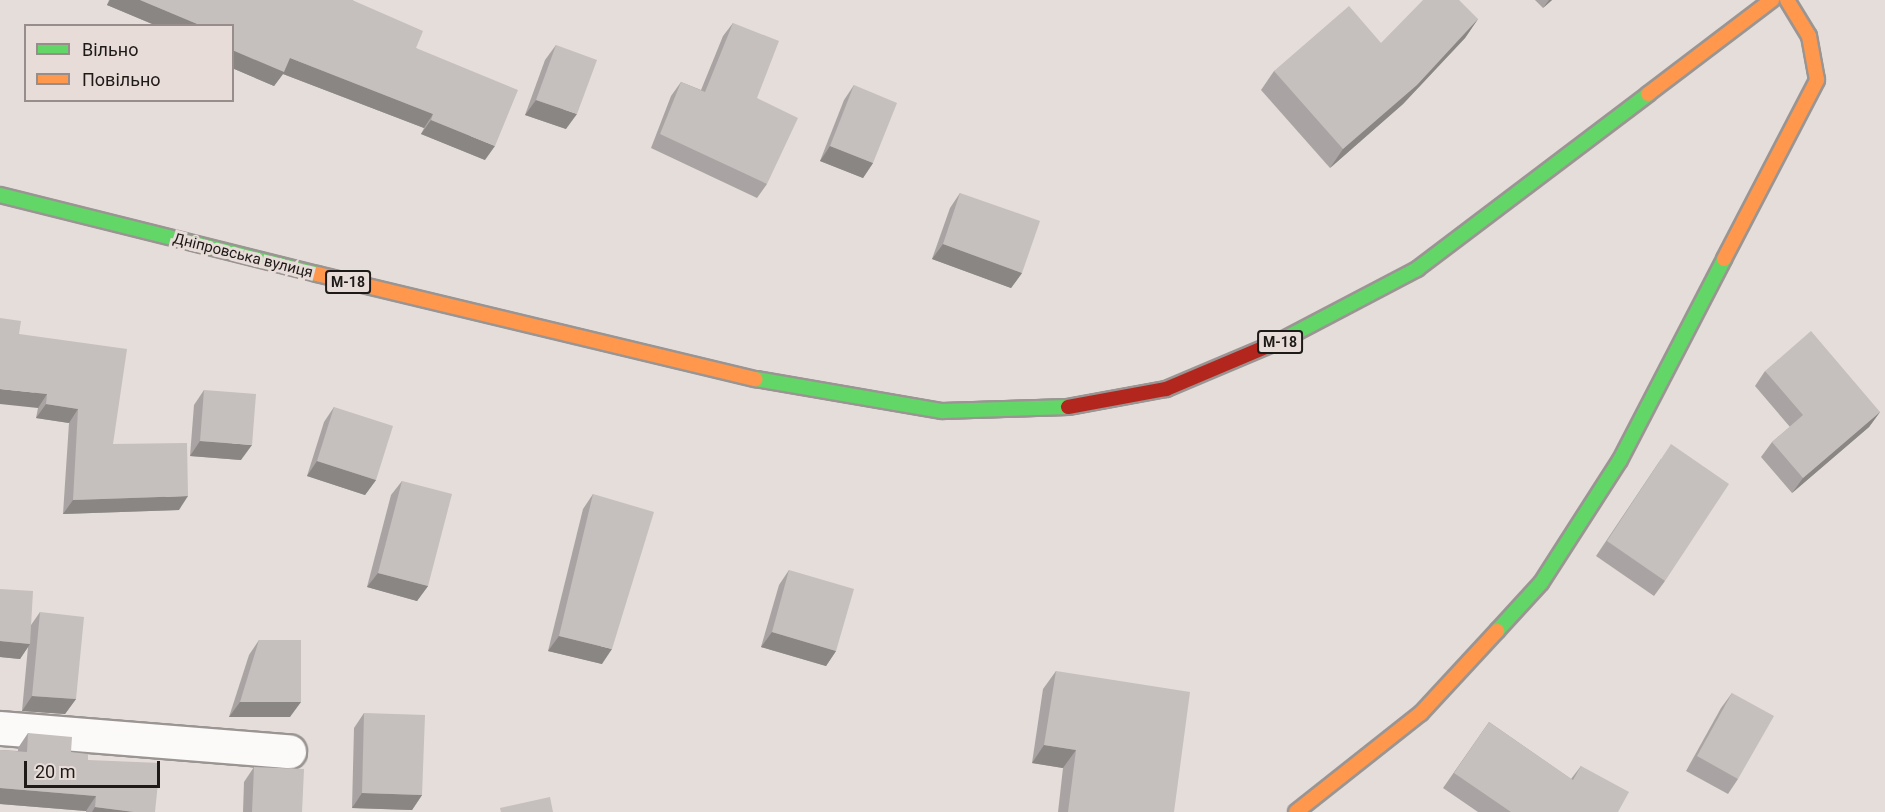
<!DOCTYPE html>
<html>
<head>
<meta charset="utf-8">
<style>
	body { margin:0 }
	#map { position:relative; width:1885px; height:812px; overflow:hidden; background:#e4ddda; font-family:Roboto,sans-serif }
	div>[style] { position:absolute }
	[style*='--x'] { left:calc(var(--x)*1px); top:calc(var(--y)*1px); width:calc(var(--w)*1px); rotate:calc(var(--a)*1deg) }
	.roads { filter:drop-shadow(2px 0 #9a9593) drop-shadow(-2px 0 #9a9593) drop-shadow(0 2px #9a9593) drop-shadow(0 -2px #9a9593) }
	.street>* { height:33px; margin:-16.5px; padding:0 16.5px; transform-origin:16.5px; border-radius:16.5px; background:#fbfaf9 }
	.fast>* { height:14px; margin:-7px; padding:0 7px; transform-origin:7px; border-radius:7px; background:#63d668 }
	.slow>* { height:14px; margin:-7px; padding:0 7px; transform-origin:7px; border-radius:7px; background:#ff974d }
	.jam>* { height:14px; margin:-7px; padding:0 7px; transform-origin:7px; border-radius:7px; background:#b3261e }
	.wall>* { inset:0; background:#a9a4a3 }
	.shaded-wall>* { inset:0; background:#8a8684 }
	.building>* { inset:0; background:#c5bfbd }
	span { translate:-50% -50%; white-space:nowrap; text-align:center; line-height:1.15; -webkit-text-stroke:6px #e7dcd7; paint-order:stroke }
	.shield-label span { padding:2px 4px; background:#e7dcd7; border:2px solid; border-radius:4px; -webkit-text-stroke-width:0 }
	.shield-label { font-size:14px; color:#1e1a18; font-weight:700 }
	.street-label { font-size:15px; color:#1e1a18 }
	.legend { position:absolute; left:24px; top:24px; width:210px; height:78px; box-sizing:border-box; background:#e7dcd7; border:2px solid #978e8b; margin:0; padding:8px 10px; list-style:none; font-size:18px; color:#1e1a18 }
	.legend li { display:flex; align-items:center; gap:12px; height:30px }
	.legend b { width:30px; border:2px solid #978e8b }
	.scale { position:absolute; left:24px; top:761px; width:136px; height:27px; box-sizing:border-box; border:3px solid #1e1a18; border-top:0; padding-left:8px; font-size:18px; line-height:21px; white-space:nowrap; color:#1e1a18; -webkit-text-stroke:4px #e7dcd7; paint-order:stroke }
</style>
</head>
<body>
<div id="map">
	<div class="roads">
		<div class="street">
			<div style="--x:0;--y:728;--w:290;--a:4.6"></div>
		</div>
		<div class="fast">
			<div style="--x:0;--y:195;--w:327;--a:14"></div>
			<div style="--x:1282;--y:340;--w:153;--a:-27.7"></div>
			<div style="--x:1417;--y:269;--w:290;--a:-37.1"></div>
			<div style="--x:756;--y:379;--w:189;--a:9.8"></div>
			<div style="--x:942;--y:411;--w:126;--a:-1.8"></div>
			<div style="--x:1497;--y:631;--w:65;--a:-47.5"></div>
			<div style="--x:1541;--y:583;--w:146;--a:-57.3"></div>
			<div style="--x:1620;--y:460;--w:226;--a:-62.6"></div>
		</div>
		<div class="slow">
			<div style="--x:1648;--y:94;--w:156;--a:-37.2"></div>
			<div style="--x:1724;--y:259;--w:202;--a:-62.5"></div>
			<div style="--x:1817;--y:80;--w:45;--a:-100.3"></div>
			<div style="--x:1809;--y:36;--w:42;--a:-121.4"></div>
			<div style="--x:317;--y:274;--w:451;--a:13.5"></div>
			<div style="--x:1296;--y:812;--w:159;--a:-38.4"></div>
			<div style="--x:1421;--y:713;--w:112;--a:-47.2"></div>
		</div>
		<div class="jam">
			<div style="--x:1068;--y:407;--w:100;--a:-10.4"></div>
			<div style="--x:1166;--y:389;--w:126;--a:-22.9"></div>
		</div>
	</div>
	<div class="wall">
		<div style="clip-path:polygon(109px 0,352px 0,416px 48px,485px 160px,421px 134px,424px 128px,283px 74px,274px 86px,232px 68px,232px 26px,157px 26px,107px 5px)"></div>
		<div style="clip-path:polygon(1535px 0,1552px 0,1543px 8px)"></div>
		<div style="clip-path:polygon(1478px 19px,1465px 38px,1403px 104px,1330px 168px,1261px 90px,1274px 71px,1381px 43px)"></div>
		<div style="clip-path:polygon(733px 23px,757px 98px,767px 184px,757px 198px,651px 148px,671px 96px,681px 82px,701px 90px,723px 36px)"></div>
		<div style="clip-path:polygon(556px 45px,566px 129px,525px 115px,545px 60px)"></div>
		<div style="clip-path:polygon(854px 85px,873px 163px,863px 178px,820px 161px,844px 100px)"></div>
		<div style="clip-path:polygon(960px 193px,1022px 273px,1011px 288px,932px 259px,950px 208px)"></div>
		<div style="clip-path:polygon(19px 334px,113px 444px,179px 510px,63px 514px,69px 423px,36px 418px,38px 408px)"></div>
		<div style="clip-path:polygon(1765px 371px,1880px 412px,1869px 427px,1792px 493px,1761px 457px,1772px 442px,1790px 427px,1755px 386px)"></div>
		<div style="clip-path:polygon(204px 390px,241px 460px,190px 456px,194px 405px)"></div>
		<div style="clip-path:polygon(334px 407px,376px 480px,365px 495px,307px 476px,324px 422px)"></div>
		<div style="clip-path:polygon(1661px 459px,1665px 581px,1654px 596px,1596px 556px)"></div>
		<div style="clip-path:polygon(402px 481px,428px 586px,417px 601px,367px 587px,391px 495px)"></div>
		<div style="clip-path:polygon(593px 494px,602px 664px,548px 651px,583px 509px)"></div>
		<div style="clip-path:polygon(789px 570px,836px 651px,826px 666px,761px 647px,779px 585px)"></div>
		<div style="clip-path:polygon(0 589px,31px 625px,40px 612px,76px 699px,65px 714px,22px 711px,28px 647px,20px 659px,0 657px)"></div>
		<div style="clip-path:polygon(259px 640px,290px 717px,229px 717px,249px 655px)"></div>
		<div style="clip-path:polygon(1056px 671px,1174px 812px,1058px 812px,1063px 768px,1032px 763px,1043px 689px)"></div>
		<div style="clip-path:polygon(1732px 693px,1738px 779px,1728px 794px,1686px 771px,1721px 708px)"></div>
		<div style="clip-path:polygon(364px 713px,422px 795px,412px 810px,352px 808px,354px 728px)"></div>
		<div style="clip-path:polygon(1489px 722px,1571px 779px,1581px 766px,1618px 812px,1478px 812px,1443px 788px)"></div>
		<div style="clip-path:polygon(28px 733px,88px 760px,155px 812px,86px 812px,86px 811px,0 804px,0 750px,18px 751px,18px 748px)"></div>
		<div style="clip-path:polygon(254px 767px,302px 812px,243px 812px,244px 782px)"></div>
	</div>
	<div class="shaded-wall">
		<div style="clip-path:polygon(110px 0,140px 0,202px 26px,157px 26px,107px 5px)"></div>
		<div style="clip-path:polygon(1549px 0,1552px 0,1543px 8px)"></div>
		<div style="clip-path:polygon(1478px 19px,1465px 38px,1403px 104px,1330px 168px,1343px 149px)"></div>
		<div style="clip-path:polygon(232px 50px,290px 58px,433px 114px,424px 128px,283px 74px,274px 86px,232px 68px)"></div>
		<div style="clip-path:polygon(536px 100px,577px 114px,566px 129px,525px 115px)"></div>
		<div style="clip-path:polygon(431px 120px,495px 146px,485px 160px,421px 134px)"></div>
		<div style="clip-path:polygon(830px 146px,873px 163px,863px 178px,820px 161px)"></div>
		<div style="clip-path:polygon(943px 244px,1022px 273px,1011px 288px,932px 259px)"></div>
		<div style="clip-path:polygon(0 389px,47px 394px,38px 408px,0 404px)"></div>
		<div style="clip-path:polygon(46px 404px,78px 409px,69px 423px,36px 418px)"></div>
		<div style="clip-path:polygon(1880px 412px,1869px 427px,1792px 493px,1803px 478px)"></div>
		<div style="clip-path:polygon(200px 441px,252px 445px,241px 460px,190px 456px)"></div>
		<div style="clip-path:polygon(317px 461px,376px 480px,365px 495px,307px 476px)"></div>
		<div style="clip-path:polygon(188px 496px,179px 510px,63px 514px,73px 500px)"></div>
		<div style="clip-path:polygon(378px 573px,428px 586px,417px 601px,367px 587px)"></div>
		<div style="clip-path:polygon(772px 632px,836px 651px,826px 666px,761px 647px)"></div>
		<div style="clip-path:polygon(559px 636px,612px 649px,602px 664px,548px 651px)"></div>
		<div style="clip-path:polygon(0 641px,30px 644px,20px 659px,0 657px)"></div>
		<div style="clip-path:polygon(32px 696px,76px 699px,65px 714px,22px 711px)"></div>
		<div style="clip-path:polygon(240px 702px,301px 702px,290px 717px,229px 717px)"></div>
		<div style="clip-path:polygon(1044px 745px,1076px 750px,1063px 768px,1032px 763px)"></div>
		<div style="clip-path:polygon(0 788px,96px 796px,86px 811px,0 804px)"></div>
		<div style="clip-path:polygon(362px 793px,422px 795px,412px 810px,352px 808px)"></div>
		<div style="clip-path:polygon(95px 807px,134px 812px,92px 812px)"></div>
	</div>
	<div class="building">
		<div style="clip-path:polygon(140px 0,352px 0,423px 31px,416px 48px,518px 90px,495px 146px,431px 120px,433px 114px,290px 58px,284px 72px,232px 50px,232px 26px,202px 26px)"></div>
		<div style="clip-path:polygon(1423px 0,1459px 0,1478px 19px,1417px 85px,1343px 149px,1274px 71px,1349px 6px,1381px 43px)"></div>
		<div style="clip-path:polygon(733px 23px,779px 41px,757px 98px,798px 118px,767px 184px,660px 134px,681px 82px,705px 92px)"></div>
		<div style="clip-path:polygon(556px 45px,597px 60px,577px 114px,536px 100px)"></div>
		<div style="clip-path:polygon(854px 85px,897px 103px,873px 163px,830px 146px)"></div>
		<div style="clip-path:polygon(960px 193px,1040px 221px,1022px 273px,943px 244px)"></div>
		<div style="clip-path:polygon(0 318px,21px 321px,19px 334px,127px 349px,113px 444px,187px 443px,188px 496px,73px 500px,78px 409px,46px 404px,47px 394px,0 389px)"></div>
		<div style="clip-path:polygon(1811px 331px,1880px 412px,1803px 478px,1772px 442px,1803px 415px,1765px 371px)"></div>
		<div style="clip-path:polygon(204px 390px,256px 394px,252px 445px,200px 441px)"></div>
		<div style="clip-path:polygon(334px 407px,393px 426px,376px 480px,317px 461px)"></div>
		<div style="clip-path:polygon(1671px 444px,1729px 484px,1665px 581px,1607px 541px)"></div>
		<div style="clip-path:polygon(402px 481px,452px 494px,428px 586px,378px 573px)"></div>
		<div style="clip-path:polygon(593px 494px,654px 512px,612px 649px,559px 636px)"></div>
		<div style="clip-path:polygon(789px 570px,854px 589px,836px 651px,772px 632px)"></div>
		<div style="clip-path:polygon(0 589px,33px 591px,30px 644px,0 641px)"></div>
		<div style="clip-path:polygon(40px 612px,84px 617px,76px 699px,32px 696px)"></div>
		<div style="clip-path:polygon(259px 640px,301px 640px,301px 702px,240px 702px)"></div>
		<div style="clip-path:polygon(1056px 671px,1190px 692px,1174px 812px,1068px 812px,1076px 750px,1044px 745px)"></div>
		<div style="clip-path:polygon(1732px 693px,1774px 716px,1738px 779px,1697px 756px)"></div>
		<div style="clip-path:polygon(364px 713px,425px 715px,422px 795px,362px 793px)"></div>
		<div style="clip-path:polygon(1489px 722px,1573px 780px,1581px 766px,1629px 792px,1618px 812px,1511px 812px,1454px 773px)"></div>
		<div style="clip-path:polygon(28px 733px,72px 737px,71px 752px,88px 754px,88px 760px,160px 763px,155px 812px,134px 812px,95px 807px,96px 796px,0 788px,0 750px,27px 752px)"></div>
		<div style="clip-path:polygon(254px 767px,304px 769px,302px 812px,252px 812px)"></div>
		<div style="clip-path:polygon(550px 797px,553px 812px,501px 812px,500px 808px)"></div>
	</div>
	<div class="shield-label">
		<span style="left:348px;top:282px">М-18</span>
		<span style="left:1280px;top:342px">М-18</span>
	</div>
	<div class="street-label">
		<span style="left:243px;top:256px;rotate:14deg">Дніпровська вулиця</span>
	</div>
	<ul class="legend">
	<li><b style="height:8px;background:#63d668"></b>Вільно</li>
	<li><b style="height:8px;background:#ff974d"></b>Повільно</li>
	</ul>
	<div class="scale">20 m</div>
</div>
</body>
</html>
